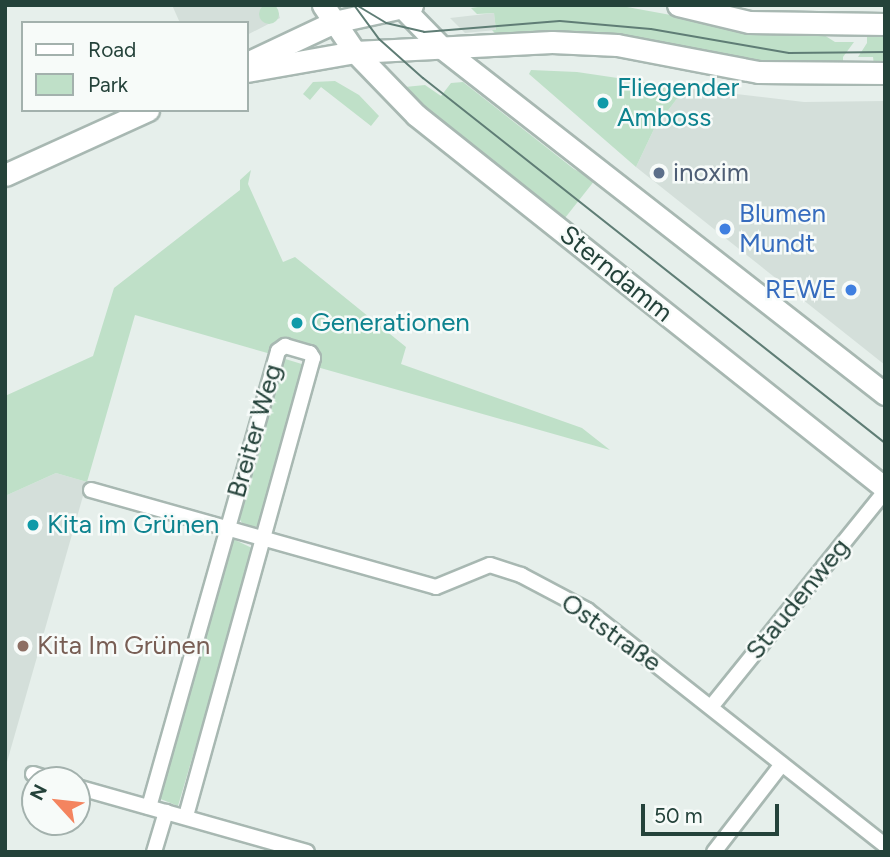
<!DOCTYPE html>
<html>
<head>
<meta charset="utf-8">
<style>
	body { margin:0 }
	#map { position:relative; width:890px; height:857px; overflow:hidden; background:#e6efeb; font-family:Figtree,sans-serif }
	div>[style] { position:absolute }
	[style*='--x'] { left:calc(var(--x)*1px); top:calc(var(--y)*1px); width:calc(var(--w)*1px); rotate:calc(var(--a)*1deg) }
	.built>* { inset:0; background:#d4dfda }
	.green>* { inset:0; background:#bfe0c8 }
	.round { border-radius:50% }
	.roads { filter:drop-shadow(2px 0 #a8b8b2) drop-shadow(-2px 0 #a8b8b2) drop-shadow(0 2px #a8b8b2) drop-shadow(0 -2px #a8b8b2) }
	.street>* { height:14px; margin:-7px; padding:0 7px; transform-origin:7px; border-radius:7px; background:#fff }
	.secondary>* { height:21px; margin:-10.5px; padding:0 10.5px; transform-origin:10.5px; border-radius:10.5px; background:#fff }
	.tram>* { height:2px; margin:-1px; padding:0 1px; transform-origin:1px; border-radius:1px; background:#5f7d75 }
	.dots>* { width:19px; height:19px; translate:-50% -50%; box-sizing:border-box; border:4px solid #f7fbf9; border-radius:50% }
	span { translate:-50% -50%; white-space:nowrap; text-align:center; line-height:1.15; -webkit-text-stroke:5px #f7fbf9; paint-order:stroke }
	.culture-label { font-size:26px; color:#0d838f }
	.left { translate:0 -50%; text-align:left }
	.service-label { font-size:26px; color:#4e5e75 }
	.shop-label { font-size:26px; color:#366cbe }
	.right { translate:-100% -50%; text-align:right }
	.street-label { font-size:26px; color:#24423a }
	.education-label { font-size:26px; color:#785e54 }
	.frame { position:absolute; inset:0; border:7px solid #24423a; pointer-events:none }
	.legend { position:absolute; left:21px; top:21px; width:228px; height:91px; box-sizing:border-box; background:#f7fbf9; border:2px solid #a3b1ad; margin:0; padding:9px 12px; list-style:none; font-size:21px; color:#24423a }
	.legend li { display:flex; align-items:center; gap:14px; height:35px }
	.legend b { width:35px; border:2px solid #a3b1ad }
	.north { position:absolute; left:21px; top:766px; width:70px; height:70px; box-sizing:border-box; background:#f7fbf9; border:2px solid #a3b1ad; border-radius:50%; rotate:297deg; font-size:19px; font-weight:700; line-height:28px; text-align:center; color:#24423a }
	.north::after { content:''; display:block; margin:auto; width:24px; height:32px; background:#f4845f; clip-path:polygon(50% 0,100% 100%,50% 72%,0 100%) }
	.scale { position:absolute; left:641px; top:804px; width:138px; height:32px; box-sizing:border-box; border:4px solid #24423a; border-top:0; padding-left:9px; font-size:21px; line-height:24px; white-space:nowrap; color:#24423a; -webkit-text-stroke:5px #f7fbf9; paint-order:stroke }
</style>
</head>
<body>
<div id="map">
	<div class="built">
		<div style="clip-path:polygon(172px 5px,276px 5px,280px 18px,247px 35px,247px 23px,180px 23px)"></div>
		<div style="clip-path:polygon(494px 13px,496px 30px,465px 33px,450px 18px)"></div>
		<div style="clip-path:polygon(685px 88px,804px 102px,885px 101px,885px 365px,636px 167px,654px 129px)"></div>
		<div style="clip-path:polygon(56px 473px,87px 482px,5px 769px,5px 496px)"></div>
	</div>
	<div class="green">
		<div class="round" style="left:259px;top:4px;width:20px;height:20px"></div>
		<div style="clip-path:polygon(491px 5px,616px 5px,764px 32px,824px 35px,835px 42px,854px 42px,843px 57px,843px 67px,788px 67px,499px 38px,492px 30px,496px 30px,494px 13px,477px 14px,471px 8px)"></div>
		<div style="clip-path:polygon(885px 32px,885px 65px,874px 65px,873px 57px,858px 57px,867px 43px,867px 33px)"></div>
		<div style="clip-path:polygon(531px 70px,577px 72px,685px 88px,654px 129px,636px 167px,529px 74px)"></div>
		<div style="clip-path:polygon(335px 81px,359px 95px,379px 116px,371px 126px,321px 87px,310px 100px,303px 94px,313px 82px)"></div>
		<div style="clip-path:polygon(463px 82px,574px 169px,595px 180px,561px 223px,395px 88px,425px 85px,441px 96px,451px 83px)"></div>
		<div style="clip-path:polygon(251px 170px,248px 184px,283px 262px,295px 257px,406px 347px,401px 364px,582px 428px,610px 450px,317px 367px,284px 340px,273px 345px,271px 354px,135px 315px,87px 482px,56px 473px,5px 496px,5px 396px,93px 356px,114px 288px,240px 190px,240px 180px)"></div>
		<div style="clip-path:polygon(282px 358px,305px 365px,259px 526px,254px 527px,242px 523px,237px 515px)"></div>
		<div style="clip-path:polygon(233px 539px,254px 549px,178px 806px,158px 798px)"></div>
	</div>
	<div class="roads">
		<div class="street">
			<div style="--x:91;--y:490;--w:358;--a:15.7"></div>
			<div style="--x:436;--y:587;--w:58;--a:-22.2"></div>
			<div style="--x:490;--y:565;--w:33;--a:18"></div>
			<div style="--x:521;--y:575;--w:75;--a:27.9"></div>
			<div style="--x:587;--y:610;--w:380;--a:38.3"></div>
			<div style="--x:711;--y:707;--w:277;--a:-51.1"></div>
			<div style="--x:33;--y:774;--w:21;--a:17"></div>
			<div style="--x:77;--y:787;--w:239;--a:15.8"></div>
			<div style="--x:149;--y:807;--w:474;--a:-74.2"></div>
			<div style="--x:278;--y:351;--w:9;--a:-36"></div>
			<div style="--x:285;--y:346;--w:26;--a:16"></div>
			<div style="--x:310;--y:353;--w:6;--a:59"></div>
			<div style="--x:313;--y:358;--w:476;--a:105.5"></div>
			<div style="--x:154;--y:852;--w:42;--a:-73.3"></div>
			<div style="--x:714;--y:852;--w:111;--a:-52.3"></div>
		</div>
		<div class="secondary">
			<div style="--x:323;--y:5;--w:57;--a:55.8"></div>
			<div style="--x:355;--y:52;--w:88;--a:45.9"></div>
			<div style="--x:416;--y:115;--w:599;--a:38.5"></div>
			<div style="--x:400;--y:5;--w:60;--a:45.7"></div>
			<div style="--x:442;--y:48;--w:562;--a:37.99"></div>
			<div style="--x:678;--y:5;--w:73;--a:13.5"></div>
			<div style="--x:749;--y:22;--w:136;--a:0.8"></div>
			<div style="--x:247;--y:63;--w:96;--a:-25.2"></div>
			<div style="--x:334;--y:22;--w:80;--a:-12.3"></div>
			<div style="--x:247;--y:71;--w:110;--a:-10"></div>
			<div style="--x:355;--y:52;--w:197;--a:-2.9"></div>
			<div style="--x:552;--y:42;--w:65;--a:2.6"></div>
			<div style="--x:617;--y:45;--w:144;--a:10.8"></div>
			<div style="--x:758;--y:72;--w:127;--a:0.5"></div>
			<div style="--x:5;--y:175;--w:157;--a:-24.4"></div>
		</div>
	</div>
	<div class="tram">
		<div style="--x:354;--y:5;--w:42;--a:53.7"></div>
		<div style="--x:379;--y:39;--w:59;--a:41.6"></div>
		<div style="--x:423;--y:78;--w:589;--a:38.31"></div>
		<div style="--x:358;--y:6;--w:33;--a:31"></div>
		<div style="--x:386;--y:23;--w:39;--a:13"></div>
		<div style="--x:424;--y:32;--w:136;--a:-4.6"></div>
		<div style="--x:560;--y:21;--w:91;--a:5"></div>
		<div style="--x:651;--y:29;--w:140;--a:9.9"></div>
		<div style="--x:789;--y:53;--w:96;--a:-0.6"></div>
	</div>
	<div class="dots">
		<div style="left:603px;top:103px;background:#0f9aa8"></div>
		<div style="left:659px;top:173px;background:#5c6f8a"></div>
		<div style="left:725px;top:229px;background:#3f7fe0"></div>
		<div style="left:851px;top:290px;background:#3f7fe0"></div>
		<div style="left:297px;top:323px;background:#0f9aa8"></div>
		<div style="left:33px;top:525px;background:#0f9aa8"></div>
		<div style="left:23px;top:646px;background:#8d6e63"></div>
	</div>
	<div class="culture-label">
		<span class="left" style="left:617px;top:103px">Fliegender<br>Amboss</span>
		<span class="left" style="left:311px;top:323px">Generationen</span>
		<span class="left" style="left:47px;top:525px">Kita im Grünen</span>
	</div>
	<div class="service-label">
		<span class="left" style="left:673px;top:173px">inoxim</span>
	</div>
	<div class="shop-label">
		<span class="left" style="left:739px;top:229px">Blumen<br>Mundt</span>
		<span class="right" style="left:837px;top:290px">REWE</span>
	</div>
	<div class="street-label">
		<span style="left:616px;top:274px;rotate:39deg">Sterndamm</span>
		<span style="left:255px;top:431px;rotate:-74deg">Breiter Weg</span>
		<span style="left:798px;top:599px;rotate:-51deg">Staudenweg</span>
		<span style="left:611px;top:633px;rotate:35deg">Oststraße</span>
	</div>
	<div class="education-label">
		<span class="left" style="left:37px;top:646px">Kita Im Grünen</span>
	</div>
	<div class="frame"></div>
	<ul class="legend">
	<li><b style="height:9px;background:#fff"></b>Road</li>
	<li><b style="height:19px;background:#bfe0c8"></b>Park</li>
	</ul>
	<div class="north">N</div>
	<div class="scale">50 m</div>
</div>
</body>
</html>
